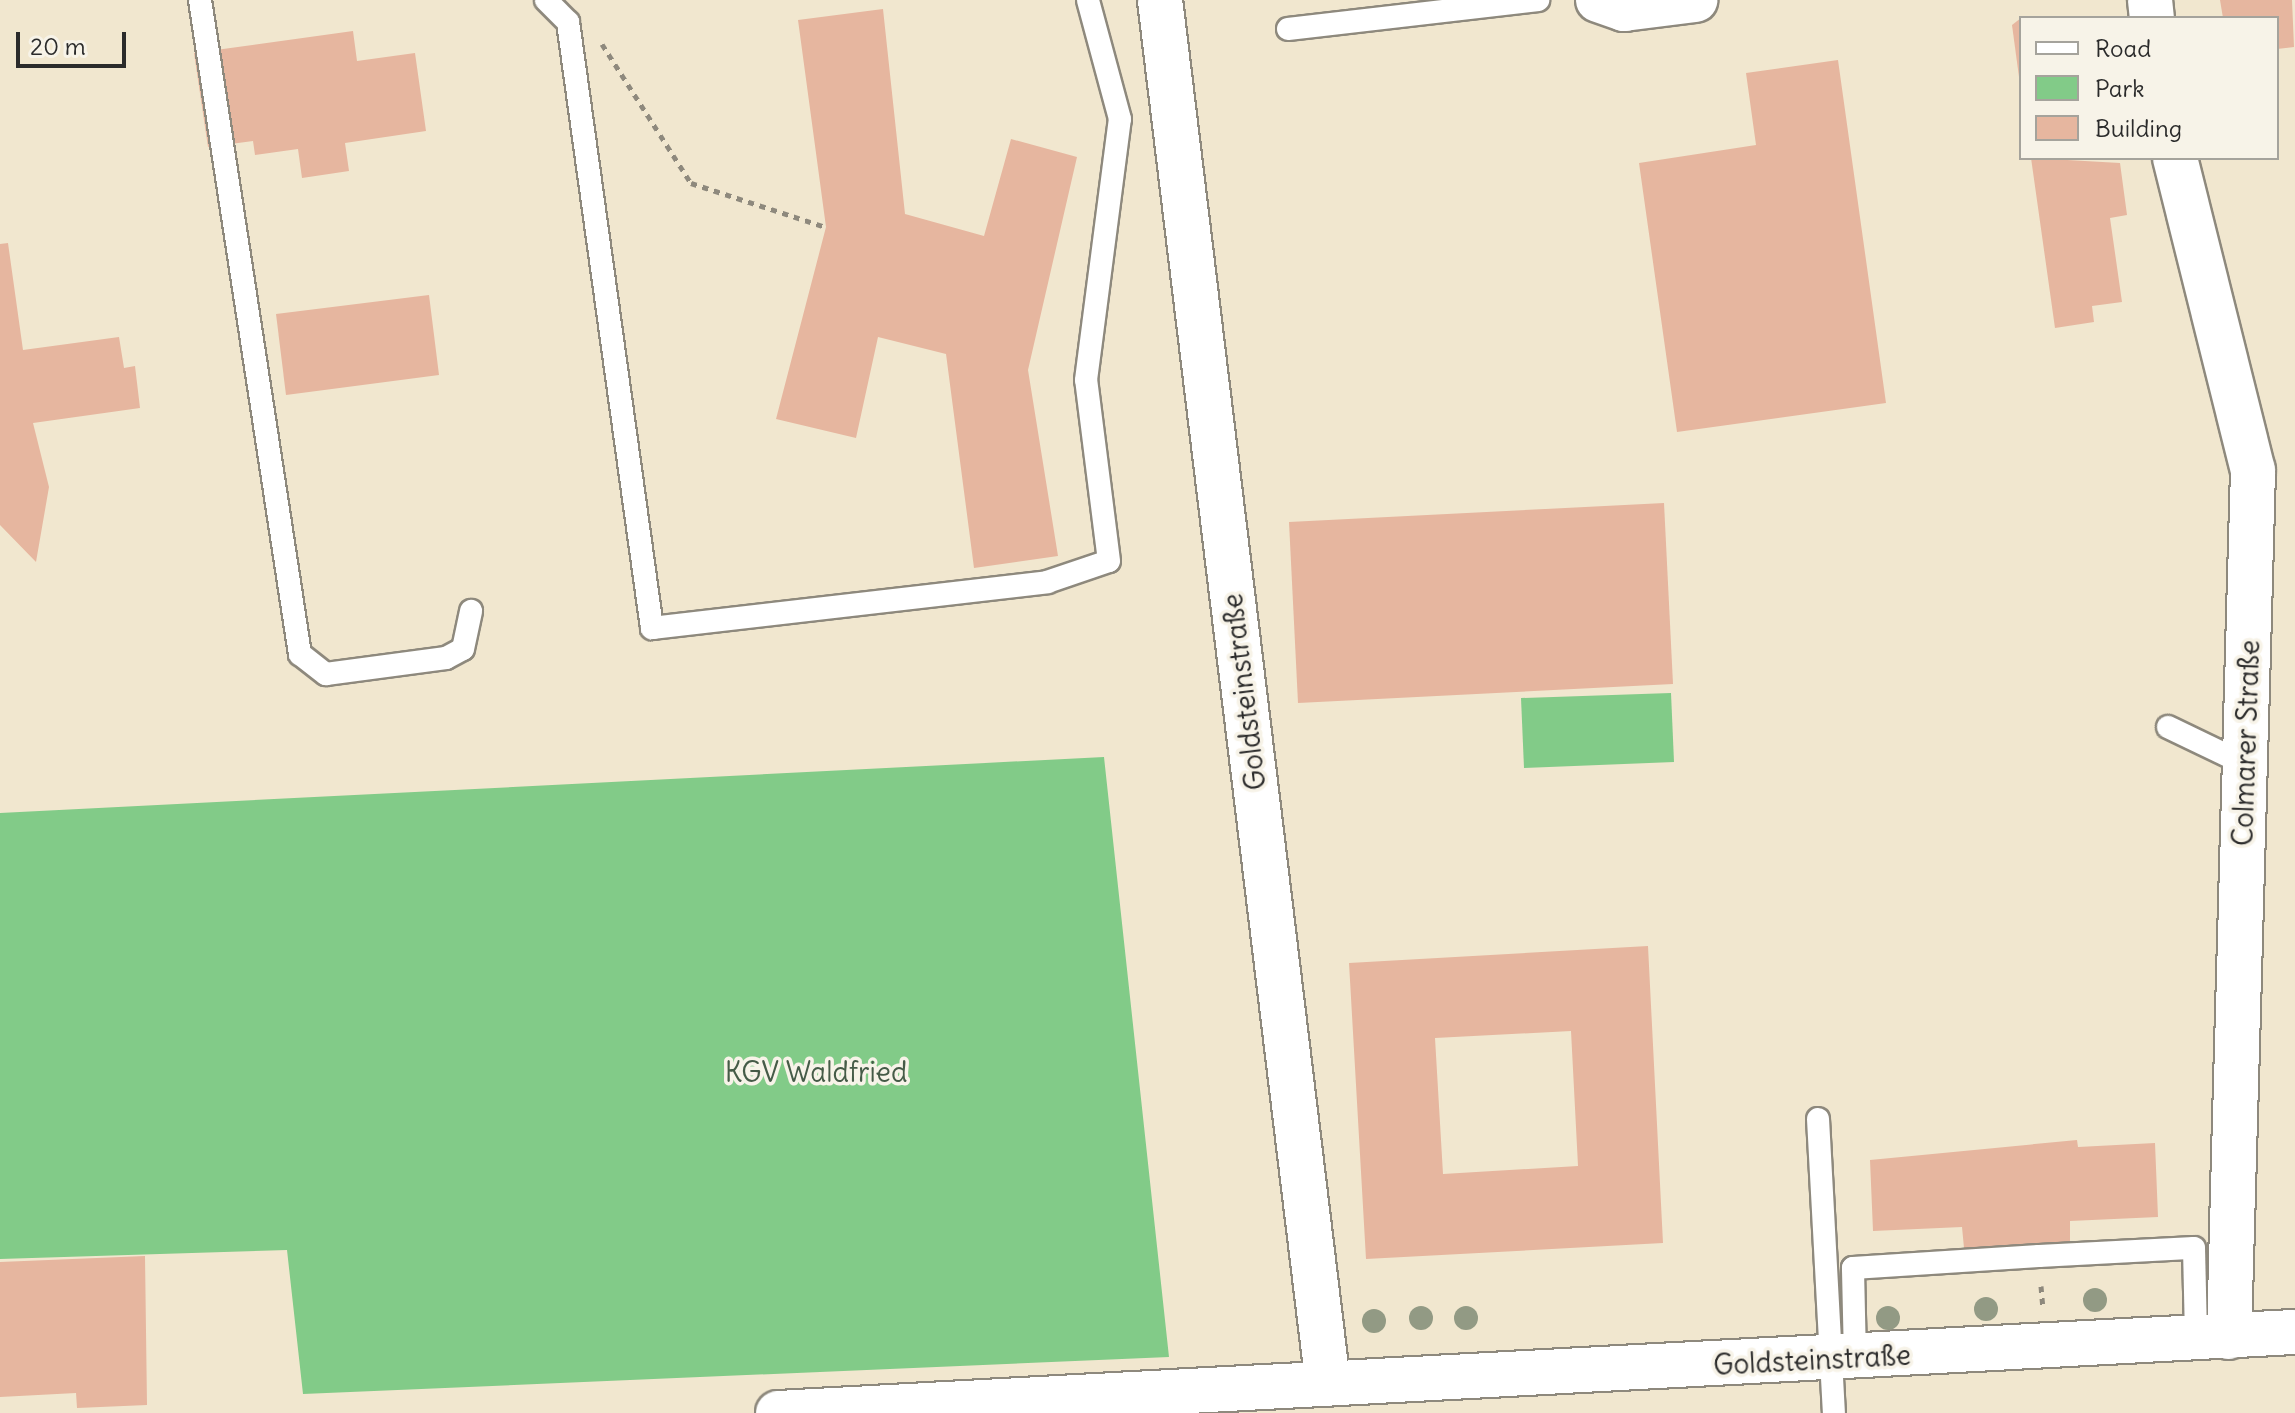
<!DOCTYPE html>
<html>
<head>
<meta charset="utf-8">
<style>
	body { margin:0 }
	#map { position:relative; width:2295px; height:1413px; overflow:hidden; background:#f1e7cf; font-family:Delius,sans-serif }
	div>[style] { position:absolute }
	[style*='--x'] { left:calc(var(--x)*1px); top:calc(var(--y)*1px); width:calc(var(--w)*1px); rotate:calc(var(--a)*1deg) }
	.green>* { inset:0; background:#82cb88 }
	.building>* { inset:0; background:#e6b69f }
	.path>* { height:5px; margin-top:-2.5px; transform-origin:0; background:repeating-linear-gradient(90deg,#8e897d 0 6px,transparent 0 12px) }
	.roads { filter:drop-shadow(2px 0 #8e897d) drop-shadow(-2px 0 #8e897d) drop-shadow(0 2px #8e897d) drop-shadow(0 -2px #8e897d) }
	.service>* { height:22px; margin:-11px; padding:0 11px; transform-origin:11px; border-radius:11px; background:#fff }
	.minor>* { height:44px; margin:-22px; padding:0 22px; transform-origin:22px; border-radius:22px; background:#fff }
	.tertiary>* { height:44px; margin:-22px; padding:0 22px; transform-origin:22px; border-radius:22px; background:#fff }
	.trees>* { width:24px; height:24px; margin:-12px; border-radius:50%; background:#929a84 }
	span { translate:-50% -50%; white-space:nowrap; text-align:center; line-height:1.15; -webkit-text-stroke:7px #f7f3e8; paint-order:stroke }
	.street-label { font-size:28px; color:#2b2b2b }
	.park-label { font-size:28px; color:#455b47 }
	.legend { position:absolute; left:2019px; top:16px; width:260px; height:144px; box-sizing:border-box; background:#f7f3e8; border:2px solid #a5a39c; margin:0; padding:10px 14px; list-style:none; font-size:24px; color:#2b2b2b }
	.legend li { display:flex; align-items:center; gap:16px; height:40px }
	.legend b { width:40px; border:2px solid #a5a39c }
	.scale { position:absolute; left:16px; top:32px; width:110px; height:36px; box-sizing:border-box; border:4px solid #2b2b2b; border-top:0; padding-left:10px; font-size:24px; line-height:28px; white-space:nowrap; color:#2b2b2b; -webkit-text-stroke:6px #f7f3e8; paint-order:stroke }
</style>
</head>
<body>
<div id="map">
	<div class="green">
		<div style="clip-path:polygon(1671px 693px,1674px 762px,1524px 768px,1521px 698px)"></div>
		<div style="clip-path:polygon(1104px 757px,1169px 1357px,303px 1394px,287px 1250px,0 1259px,0 813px)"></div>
	</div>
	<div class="building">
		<div style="clip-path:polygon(2220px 0,2292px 0,2294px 47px,2277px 49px,2277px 18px,2223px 18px)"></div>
		<div style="clip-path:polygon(883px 9px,905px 214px,984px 236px,1011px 139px,1077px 157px,1028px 370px,1058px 556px,974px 568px,946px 354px,878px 337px,856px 438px,776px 419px,826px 227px,798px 20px)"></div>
		<div style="clip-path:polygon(2021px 18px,2021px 77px,2019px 77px,2012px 25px)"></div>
		<div style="clip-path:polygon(353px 31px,357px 61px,415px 53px,426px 131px,345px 143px,349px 171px,302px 178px,298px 149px,255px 155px,253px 141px,208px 147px,194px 53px)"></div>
		<div style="clip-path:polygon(1838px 60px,1886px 403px,1677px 432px,1639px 163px,1756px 145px,1746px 73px)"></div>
		<div style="clip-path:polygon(2031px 158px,2120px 163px,2127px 215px,2110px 218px,2122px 302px,2092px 306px,2094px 322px,2055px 328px)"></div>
		<div style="clip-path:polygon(8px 243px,23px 350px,119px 337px,124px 368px,135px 366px,140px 408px,33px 423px,49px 487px,36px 562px,0 525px,0 244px)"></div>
		<div style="clip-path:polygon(429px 295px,439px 375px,286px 395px,276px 314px)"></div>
		<div style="clip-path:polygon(1664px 503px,1673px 684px,1298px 703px,1289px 522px)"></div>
		<div style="clip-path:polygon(evenodd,1648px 946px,1663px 1243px,1366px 1259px,1349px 963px,1648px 946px,1571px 1031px,1578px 1166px,1443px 1174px,1435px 1038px,1571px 1031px)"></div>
		<div style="clip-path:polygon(2077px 1140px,2078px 1147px,2155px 1143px,2158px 1217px,2070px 1221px,2070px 1243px,1964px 1248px,1962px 1227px,1873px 1231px,1870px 1160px)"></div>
		<div style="clip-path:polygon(145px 1256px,147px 1405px,77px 1408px,76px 1393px,0 1397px,0 1262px)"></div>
	</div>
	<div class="path">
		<div style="--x:602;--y:44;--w:165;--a:57.4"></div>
		<div style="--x:691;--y:183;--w:142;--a:18.1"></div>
		<div style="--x:2041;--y:1286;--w:22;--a:85"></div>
	</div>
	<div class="roads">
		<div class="service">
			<div style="--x:200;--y:0;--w:662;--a:81.31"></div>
			<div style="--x:300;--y:654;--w:33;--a:38"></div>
			<div style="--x:326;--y:674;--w:121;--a:-7.6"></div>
			<div style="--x:446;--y:658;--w:19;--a:-28"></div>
			<div style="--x:463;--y:649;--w:39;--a:-78"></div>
			<div style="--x:546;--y:0;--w:31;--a:45"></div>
			<div style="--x:568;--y:22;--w:612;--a:82.11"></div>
			<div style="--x:652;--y:628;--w:398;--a:-6.6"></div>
			<div style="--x:1047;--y:582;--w:65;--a:-18.7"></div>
			<div style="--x:1109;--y:561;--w:182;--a:-97.2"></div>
			<div style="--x:1086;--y:380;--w:263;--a:-82.6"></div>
			<div style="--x:1120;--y:119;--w:123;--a:-105.1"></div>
			<div style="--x:1288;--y:29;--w:252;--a:-6.6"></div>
			<div style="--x:2168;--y:727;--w:85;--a:25.7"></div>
			<div style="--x:1818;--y:1119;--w:294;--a:86.9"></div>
			<div style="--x:1855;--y:1358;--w:90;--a:-91.3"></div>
			<div style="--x:1853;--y:1268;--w:186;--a:-3.7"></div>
			<div style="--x:2039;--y:1256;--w:155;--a:-3"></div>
			<div style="--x:2194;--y:1248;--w:91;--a:88.7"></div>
		</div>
		<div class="minor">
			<div style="--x:1160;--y:0;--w:1394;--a:83.08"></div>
			<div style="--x:1598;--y:0;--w:28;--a:19"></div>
			<div style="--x:1624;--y:9;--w:72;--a:-7.2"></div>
			<div style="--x:2150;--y:0;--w:18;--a:84"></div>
			<div style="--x:2175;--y:158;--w:322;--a:76"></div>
			<div style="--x:2253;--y:470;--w:867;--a:91.59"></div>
		</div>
		<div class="tertiary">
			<div style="--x:778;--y:1413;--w:1519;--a:-3.06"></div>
		</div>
	</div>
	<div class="trees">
		<div style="left:2095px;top:1300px"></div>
		<div style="left:1986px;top:1309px"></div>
		<div style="left:1421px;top:1318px"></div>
		<div style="left:1466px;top:1318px"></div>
		<div style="left:1888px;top:1318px"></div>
		<div style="left:1374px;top:1321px"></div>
	</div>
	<div class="street-label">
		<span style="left:1244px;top:692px;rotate:-97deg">Goldsteinstraße</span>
		<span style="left:2246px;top:743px;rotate:-88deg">Colmarer Straße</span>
		<span style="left:1812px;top:1360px;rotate:-3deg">Goldsteinstraße</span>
	</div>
	<div class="park-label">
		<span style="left:816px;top:1072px">KGV Waldfried</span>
	</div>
	<ul class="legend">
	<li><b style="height:10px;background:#fff"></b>Road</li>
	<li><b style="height:22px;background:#82cb88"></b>Park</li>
	<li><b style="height:22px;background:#e6b69f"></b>Building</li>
	</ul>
	<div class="scale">20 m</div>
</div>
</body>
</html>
